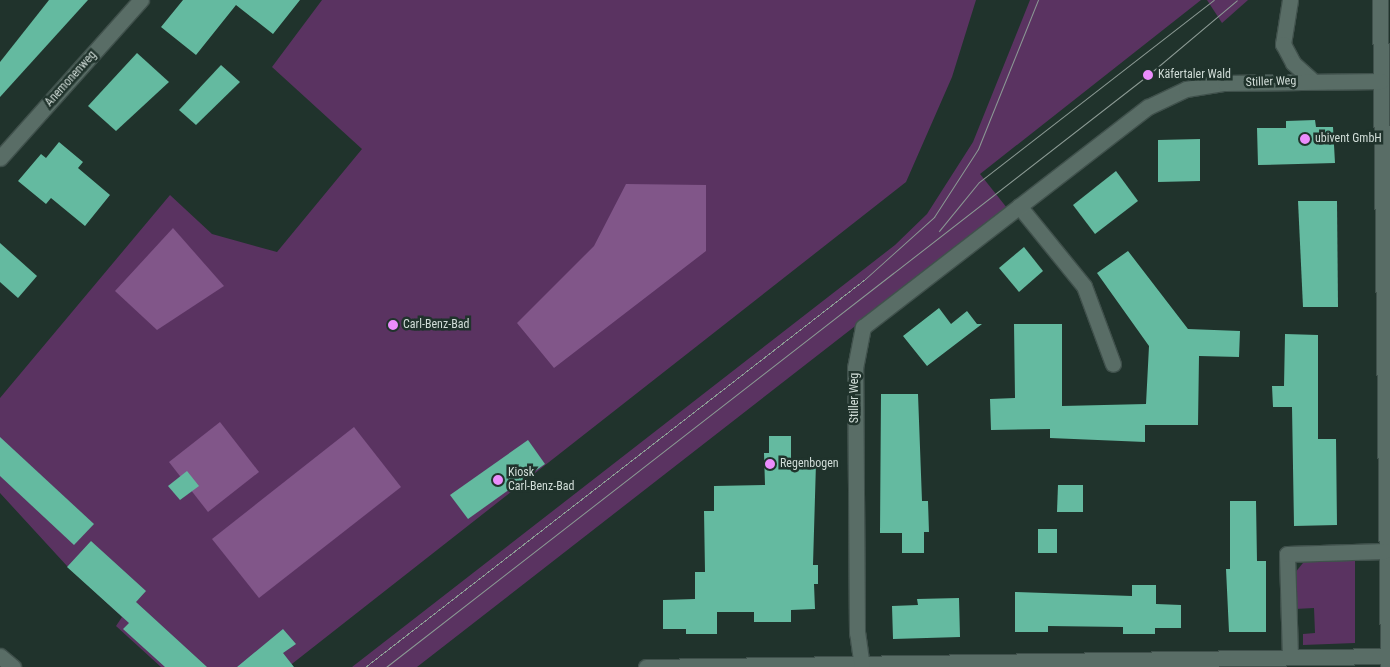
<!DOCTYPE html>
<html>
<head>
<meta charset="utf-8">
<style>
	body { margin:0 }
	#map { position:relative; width:1390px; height:667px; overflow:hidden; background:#20332c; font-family:"Roboto Condensed",sans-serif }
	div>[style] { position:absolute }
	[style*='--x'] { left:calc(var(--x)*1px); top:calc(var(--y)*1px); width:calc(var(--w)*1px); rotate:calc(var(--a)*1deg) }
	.green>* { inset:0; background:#5a3361 }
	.water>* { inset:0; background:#815689 }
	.building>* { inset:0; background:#64baa0 }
	.roads { filter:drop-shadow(1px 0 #40514c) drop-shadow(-1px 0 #40514c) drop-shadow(0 1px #40514c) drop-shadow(0 -1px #40514c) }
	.minor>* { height:15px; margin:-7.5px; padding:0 7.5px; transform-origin:7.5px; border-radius:7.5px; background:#596d66 }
	.tram>* { height:1px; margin:-0.5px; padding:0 0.5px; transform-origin:0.5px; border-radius:0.5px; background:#8b9a94 }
	.dots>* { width:14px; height:14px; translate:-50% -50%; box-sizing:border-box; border:2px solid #20332c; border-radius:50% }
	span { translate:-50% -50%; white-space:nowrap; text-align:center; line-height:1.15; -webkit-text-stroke:5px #20332c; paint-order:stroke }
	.poi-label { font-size:12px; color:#d1ddd8 }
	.left { translate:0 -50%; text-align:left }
	.street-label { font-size:12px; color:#d1ddd8 }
</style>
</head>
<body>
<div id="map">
	<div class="green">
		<div style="clip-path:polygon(322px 0,976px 0,952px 77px,906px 182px,288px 667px,161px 667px,116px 626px,122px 617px,67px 566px,0 493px,0 398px,170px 195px,212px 234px,277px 252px,362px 149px,272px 67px)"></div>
		<div style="clip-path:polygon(1030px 0,1201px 0,980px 174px,1007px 208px,417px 667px,352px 667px,895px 245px,927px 214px,973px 142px)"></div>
		<div style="clip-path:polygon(1207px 0,1248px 0,1222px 23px)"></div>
		<div style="clip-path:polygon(1307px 558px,1355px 558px,1355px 643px,1303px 645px,1303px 634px,1315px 633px,1314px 608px,1295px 609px,1294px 574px)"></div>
	</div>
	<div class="water">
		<div style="clip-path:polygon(626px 184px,706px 185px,706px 251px,554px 368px,517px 323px,594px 246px)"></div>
		<div style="clip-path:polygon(173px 228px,224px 286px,157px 330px,115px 291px)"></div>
		<div style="clip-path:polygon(220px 422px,259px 472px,208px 512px,169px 462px)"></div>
		<div style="clip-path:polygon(354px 427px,401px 487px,259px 598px,212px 539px)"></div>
	</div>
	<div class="building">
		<div style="clip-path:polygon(49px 0,88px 0,0 97px,0 62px)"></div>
		<div style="clip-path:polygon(183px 0,300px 0,273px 34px,236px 5px,196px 55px,161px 27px)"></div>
		<div style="clip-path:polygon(137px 53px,169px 82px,116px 131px,88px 106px)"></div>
		<div style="clip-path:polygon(221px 65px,240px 82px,196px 125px,179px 110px)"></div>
		<div style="clip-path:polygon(1315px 120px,1316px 127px,1333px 127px,1335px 163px,1258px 165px,1257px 128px,1286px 128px,1286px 121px)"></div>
		<div style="clip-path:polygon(1200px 139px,1200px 181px,1158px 182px,1158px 140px)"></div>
		<div style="clip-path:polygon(59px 142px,83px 162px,78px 168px,110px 195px,85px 226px,51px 198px,46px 204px,18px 181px,41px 154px,46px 158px)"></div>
		<div style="clip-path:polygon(1116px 171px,1138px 201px,1095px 234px,1073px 205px)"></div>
		<div style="clip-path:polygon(1298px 201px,1337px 201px,1338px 307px,1303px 307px)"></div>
		<div style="clip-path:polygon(0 243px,37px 276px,18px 298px,0 282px)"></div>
		<div style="clip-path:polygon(1024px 247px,1043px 271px,1019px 292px,999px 268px)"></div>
		<div style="clip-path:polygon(1128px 251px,1188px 329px,1240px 331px,1239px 357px,1199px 356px,1198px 425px,1145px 425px,1145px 442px,1050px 438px,1050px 429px,991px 430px,990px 399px,1015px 398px,1014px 324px,1062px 324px,1062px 406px,1146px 404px,1149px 346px,1097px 273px)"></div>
		<div style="clip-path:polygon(939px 308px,951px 324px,967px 311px,977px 324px,982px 324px,927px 366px,903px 336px)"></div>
		<div style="clip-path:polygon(1285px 334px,1318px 335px,1318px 439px,1336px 439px,1337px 525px,1294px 526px,1292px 407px,1273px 407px,1272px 386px,1284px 386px)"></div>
		<div style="clip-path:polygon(881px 394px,918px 394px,922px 501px,928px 501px,929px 532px,924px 532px,924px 553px,902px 553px,902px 533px,880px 533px)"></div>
		<div style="clip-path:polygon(769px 436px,791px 436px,791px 463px,816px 463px,813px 565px,818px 565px,818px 584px,814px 584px,815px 609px,791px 610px,791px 622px,754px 622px,754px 612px,717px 612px,717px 634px,686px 634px,686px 629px,663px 629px,663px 600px,695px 599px,695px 572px,705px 572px,704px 511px,714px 511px,714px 486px,765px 485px,764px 453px,769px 453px)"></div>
		<div style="clip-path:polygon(0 437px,94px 524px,74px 545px,0 476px)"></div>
		<div style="clip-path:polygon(528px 440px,545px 464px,468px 519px,450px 495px)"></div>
		<div style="clip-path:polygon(187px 471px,199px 486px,180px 500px,168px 486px)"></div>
		<div style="clip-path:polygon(1058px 485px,1083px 485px,1083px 512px,1057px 512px)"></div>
		<div style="clip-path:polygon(1230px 501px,1256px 501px,1257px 561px,1266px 561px,1266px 632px,1229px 632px,1226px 569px,1230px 569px)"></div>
		<div style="clip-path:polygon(1038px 529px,1057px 529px,1057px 553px,1038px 553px)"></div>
		<div style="clip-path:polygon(91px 541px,146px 591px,136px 602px,207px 667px,165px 667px,123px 629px,129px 623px,67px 567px)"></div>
		<div style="clip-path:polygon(1132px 585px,1156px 585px,1156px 604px,1181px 605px,1181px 628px,1155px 628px,1155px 634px,1123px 634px,1123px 627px,1048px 626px,1048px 632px,1015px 632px,1015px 592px,1132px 596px)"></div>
		<div style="clip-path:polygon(959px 598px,960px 637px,893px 639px,892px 606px,918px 605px,917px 599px)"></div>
		<div style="clip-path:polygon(283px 629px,296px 644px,283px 653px,294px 667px,237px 667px)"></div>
	</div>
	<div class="roads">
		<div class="minor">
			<div style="--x:1290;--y:0;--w:45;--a:99"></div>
			<div style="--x:1283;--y:44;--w:21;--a:62"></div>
			<div style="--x:1293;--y:63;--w:25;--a:42"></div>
			<div style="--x:1380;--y:0;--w:667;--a:89.31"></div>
			<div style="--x:0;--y:158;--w:212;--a:-48.3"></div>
			<div style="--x:1019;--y:206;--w:103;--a:50.9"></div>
			<div style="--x:1084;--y:286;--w:83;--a:69.6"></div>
			<div style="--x:0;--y:656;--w:17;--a:40"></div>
			<div style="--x:1290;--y:656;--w:102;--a:-91.7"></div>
			<div style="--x:1287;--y:554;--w:98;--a:-1.8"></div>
			<div style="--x:646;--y:667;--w:742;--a:-0.85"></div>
			<div style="--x:862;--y:667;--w:34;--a:-98"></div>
			<div style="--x:857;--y:633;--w:265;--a:-90.4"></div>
			<div style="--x:855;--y:368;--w:42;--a:-79"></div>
			<div style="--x:863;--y:327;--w:360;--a:-37.7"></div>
			<div style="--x:1148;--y:107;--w:42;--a:-25.3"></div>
			<div style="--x:1186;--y:89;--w:39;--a:-9"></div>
			<div style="--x:1225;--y:83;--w:156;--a:-0.7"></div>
		</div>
	</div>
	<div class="tram">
		<div style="--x:939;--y:231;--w:63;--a:-50.8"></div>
		<div style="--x:979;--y:182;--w:297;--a:-37.8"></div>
		<div style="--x:365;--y:667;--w:633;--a:-37.81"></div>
		<div style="--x:865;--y:279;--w:93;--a:-41.9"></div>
		<div style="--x:934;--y:217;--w:81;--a:-57.1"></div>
		<div style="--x:978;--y:149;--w:161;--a:-68.1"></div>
		<div style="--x:386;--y:667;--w:965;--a:-37.84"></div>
		<div style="--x:1148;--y:75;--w:116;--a:-40.1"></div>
	</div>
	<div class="dots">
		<div style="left:1148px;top:75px;background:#eb8dfc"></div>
		<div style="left:1305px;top:139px;background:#eb8dfc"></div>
		<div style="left:393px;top:325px;background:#eb8dfc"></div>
		<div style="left:770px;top:464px;background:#eb8dfc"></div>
		<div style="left:498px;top:480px;background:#eb8dfc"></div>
	</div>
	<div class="poi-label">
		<span class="left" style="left:1158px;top:75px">Käfertaler Wald</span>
		<span class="left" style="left:1315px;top:139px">ubivent GmbH</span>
		<span class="left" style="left:403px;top:325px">Carl-Benz-Bad</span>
		<span class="left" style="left:780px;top:464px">Regenbogen</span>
		<span class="left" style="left:508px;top:480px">Kiosk<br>Carl-Benz-Bad</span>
	</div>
	<div class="street-label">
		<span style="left:71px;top:79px;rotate:-48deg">Anemonenweg</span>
		<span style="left:1271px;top:82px;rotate:-2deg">Stiller Weg</span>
		<span style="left:855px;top:398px;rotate:-90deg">Stiller Weg</span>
	</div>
</div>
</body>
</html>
